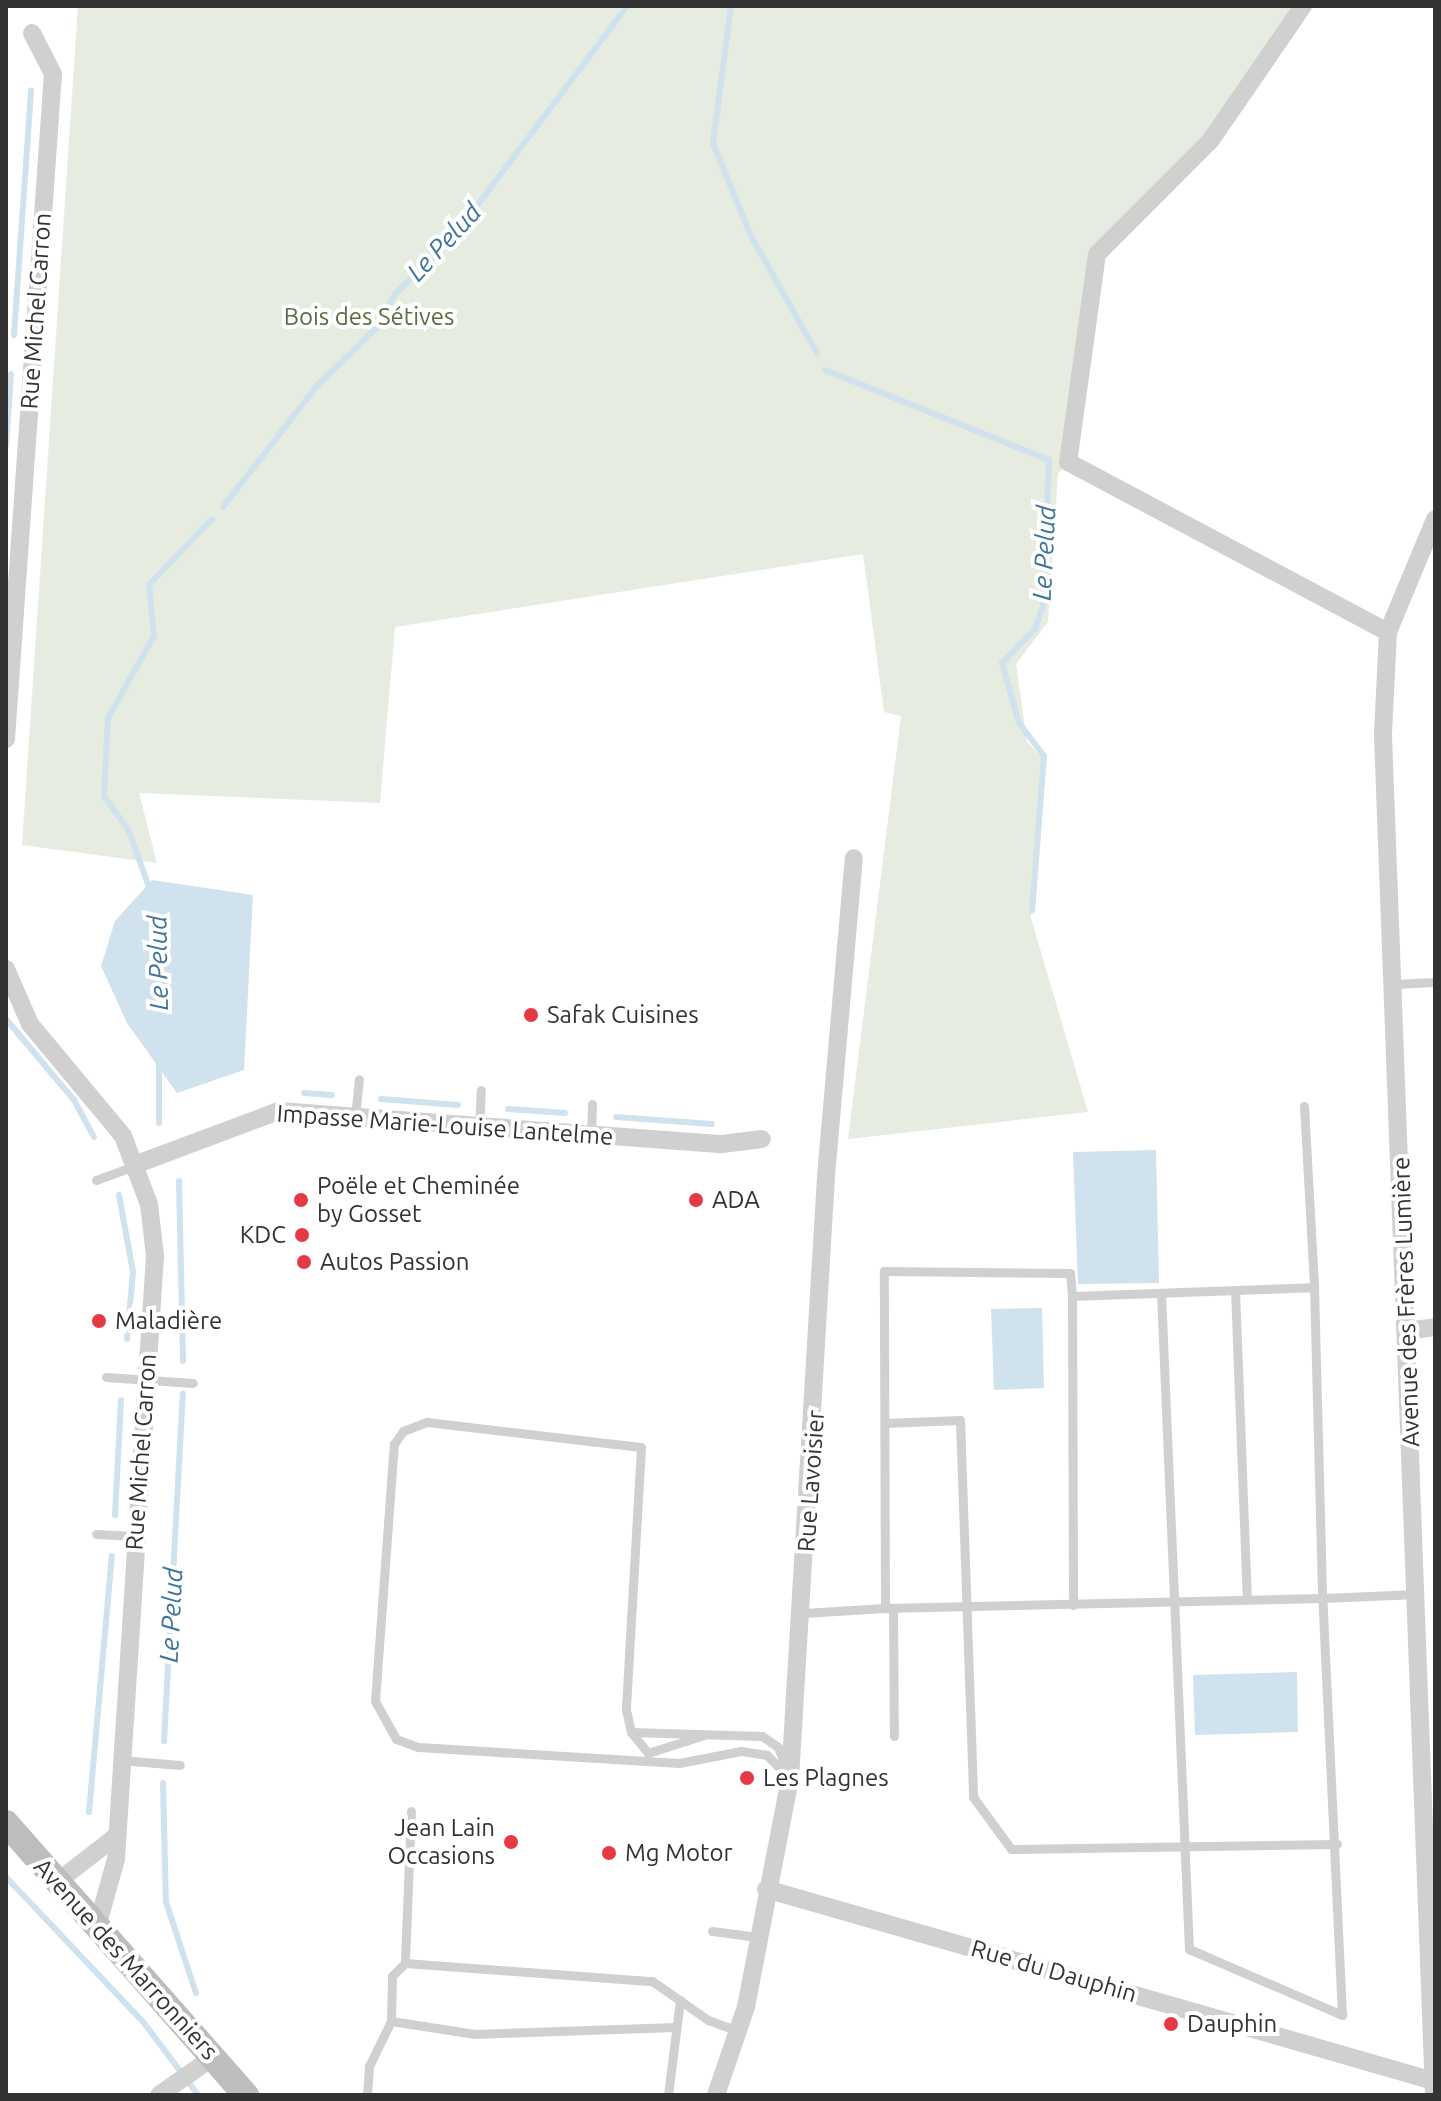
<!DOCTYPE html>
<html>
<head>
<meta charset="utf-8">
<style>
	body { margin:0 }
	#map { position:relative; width:1441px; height:2101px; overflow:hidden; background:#fff; font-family:Ubuntu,sans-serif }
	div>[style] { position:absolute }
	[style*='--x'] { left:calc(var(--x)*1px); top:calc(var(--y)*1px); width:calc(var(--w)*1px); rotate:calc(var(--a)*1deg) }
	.green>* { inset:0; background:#e6ecdf }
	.water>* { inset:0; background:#cfe2ee }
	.stream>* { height:6px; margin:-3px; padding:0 3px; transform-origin:3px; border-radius:3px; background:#cfe2ee }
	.lane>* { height:9px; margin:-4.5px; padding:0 4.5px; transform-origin:4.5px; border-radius:4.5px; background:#d0d0d0 }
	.street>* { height:18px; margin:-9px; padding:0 9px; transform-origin:9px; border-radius:9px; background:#d0d0d0 }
	.secondary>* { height:26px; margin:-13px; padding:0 13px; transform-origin:13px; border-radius:13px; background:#bdbdbd }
	.dots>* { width:22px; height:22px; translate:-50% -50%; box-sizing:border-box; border:4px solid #fff; border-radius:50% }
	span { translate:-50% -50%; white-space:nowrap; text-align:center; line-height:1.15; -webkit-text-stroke:8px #fff; paint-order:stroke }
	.street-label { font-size:24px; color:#333 }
	.park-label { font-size:24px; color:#56703f }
	.poi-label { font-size:24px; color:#333 }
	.left { translate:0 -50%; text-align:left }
	.right { translate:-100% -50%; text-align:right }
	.water-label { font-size:26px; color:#3f7597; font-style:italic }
	.frame { position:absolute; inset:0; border:8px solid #333; pointer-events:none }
</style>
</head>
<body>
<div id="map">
	<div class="green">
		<div style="clip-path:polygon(78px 6px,1296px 6px,1211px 140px,1097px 254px,1068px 462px,1058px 474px,1048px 622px,1016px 664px,1027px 742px,1042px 758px,1031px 918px,1088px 1112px,848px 1139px,901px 716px,884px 712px,863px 554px,395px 627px,380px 803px,139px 793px,157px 863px,22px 845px)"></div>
	</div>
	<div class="water">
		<div style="clip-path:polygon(152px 880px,253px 895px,244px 1070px,177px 1093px,127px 1023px,101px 966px,115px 921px)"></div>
		<div style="clip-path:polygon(1156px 1150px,1159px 1283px,1078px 1284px,1073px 1152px)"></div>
		<div style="clip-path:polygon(1042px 1308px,1044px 1388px,994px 1390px,991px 1309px)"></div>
		<div style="clip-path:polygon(1297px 1672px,1298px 1732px,1195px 1735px,1193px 1675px)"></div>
	</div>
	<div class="stream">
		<div style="--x:731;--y:6;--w:138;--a:97.5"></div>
		<div style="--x:713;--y:143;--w:100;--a:67.8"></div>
		<div style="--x:751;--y:236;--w:134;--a:60.6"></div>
		<div style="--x:14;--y:335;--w:245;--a:-86"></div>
		<div style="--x:825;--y:370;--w:241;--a:21.9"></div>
		<div style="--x:1049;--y:460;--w:146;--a:92.4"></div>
		<div style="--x:1043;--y:606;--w:24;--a:109"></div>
		<div style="--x:1035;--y:629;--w:47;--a:134.1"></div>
		<div style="--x:1002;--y:663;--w:62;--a:74.2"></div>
		<div style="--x:1019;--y:723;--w:41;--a:52.9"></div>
		<div style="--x:1044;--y:756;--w:155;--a:94.4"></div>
		<div style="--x:6;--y:445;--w:71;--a:-86"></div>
		<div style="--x:223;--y:507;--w:153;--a:-52.2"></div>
		<div style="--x:317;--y:386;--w:84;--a:-44.5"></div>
		<div style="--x:377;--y:327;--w:38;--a:-61"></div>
		<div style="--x:395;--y:294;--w:81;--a:-44"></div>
		<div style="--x:453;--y:238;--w:290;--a:-53.1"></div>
		<div style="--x:150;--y:890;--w:63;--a:-109.6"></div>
		<div style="--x:129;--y:831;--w:43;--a:-125.5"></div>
		<div style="--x:104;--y:796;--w:78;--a:-87.1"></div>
		<div style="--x:108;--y:718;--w:94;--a:-60.7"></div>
		<div style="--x:154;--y:636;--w:51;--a:-95.6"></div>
		<div style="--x:149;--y:585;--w:91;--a:-46.3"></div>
		<div style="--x:6;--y:1019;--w:106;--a:50"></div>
		<div style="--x:74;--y:1100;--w:42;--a:61.6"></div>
		<div style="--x:304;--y:1093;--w:28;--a:4"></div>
		<div style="--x:381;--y:1099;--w:77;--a:4.5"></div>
		<div style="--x:508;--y:1109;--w:57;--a:4"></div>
		<div style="--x:616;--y:1117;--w:96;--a:4.2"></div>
		<div style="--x:159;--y:1123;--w:61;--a:-90"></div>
		<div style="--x:179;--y:1181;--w:180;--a:88.7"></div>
		<div style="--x:119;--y:1195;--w:78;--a:79.7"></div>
		<div style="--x:133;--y:1272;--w:67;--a:95.1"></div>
		<div style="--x:115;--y:1515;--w:115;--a:-87"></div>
		<div style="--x:164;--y:1741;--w:348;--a:-86.9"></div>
		<div style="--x:163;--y:1783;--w:119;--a:88.6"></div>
		<div style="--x:166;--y:1902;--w:96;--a:71.8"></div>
		<div style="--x:89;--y:1812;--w:257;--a:-84.9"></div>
		<div style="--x:6;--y:1877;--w:201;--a:46.6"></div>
		<div style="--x:144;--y:2023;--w:90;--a:53.1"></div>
	</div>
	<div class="lane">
		<div style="--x:1394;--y:984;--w:41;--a:-2.8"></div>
		<div style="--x:1304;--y:1106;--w:181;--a:86.8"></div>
		<div style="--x:1314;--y:1287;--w:311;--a:88.5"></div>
		<div style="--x:1322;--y:1598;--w:437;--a:178.7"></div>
		<div style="--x:885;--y:1608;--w:337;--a:-90.2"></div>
		<div style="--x:884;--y:1271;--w:186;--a:0.6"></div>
		<div style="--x:1070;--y:1273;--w:23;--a:85"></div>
		<div style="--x:1072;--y:1296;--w:242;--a:-2.1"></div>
		<div style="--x:355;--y:1117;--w:38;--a:-84"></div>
		<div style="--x:479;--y:1126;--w:36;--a:-87"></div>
		<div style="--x:591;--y:1134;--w:30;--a:-88"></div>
		<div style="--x:96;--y:1180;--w:40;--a:-20.2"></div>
		<div style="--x:1235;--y:1290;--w:310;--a:87.8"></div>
		<div style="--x:1161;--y:1293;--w:657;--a:87.56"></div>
		<div style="--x:1189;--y:1949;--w:167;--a:23.3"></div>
		<div style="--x:1342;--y:2015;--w:417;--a:-92.7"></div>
		<div style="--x:1322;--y:1598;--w:96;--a:-2.4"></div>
		<div style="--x:1072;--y:1296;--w:309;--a:89.8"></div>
		<div style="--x:106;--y:1377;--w:87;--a:3.9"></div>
		<div style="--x:427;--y:1422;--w:215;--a:6.7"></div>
		<div style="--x:641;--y:1447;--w:263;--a:93.3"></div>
		<div style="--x:626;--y:1710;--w:23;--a:77"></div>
		<div style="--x:631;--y:1732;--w:131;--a:1.7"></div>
		<div style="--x:762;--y:1736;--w:19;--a:35"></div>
		<div style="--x:778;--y:1747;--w:34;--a:69"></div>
		<div style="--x:790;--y:1779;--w:33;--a:-134"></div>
		<div style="--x:767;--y:1755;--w:26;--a:-171"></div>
		<div style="--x:741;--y:1751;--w:63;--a:169"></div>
		<div style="--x:679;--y:1763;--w:261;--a:-176.5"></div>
		<div style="--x:418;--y:1747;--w:23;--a:-160"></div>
		<div style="--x:396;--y:1739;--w:43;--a:-118.9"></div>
		<div style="--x:375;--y:1701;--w:258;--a:-85.8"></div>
		<div style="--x:394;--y:1444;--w:16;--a:-55"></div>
		<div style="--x:403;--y:1431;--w:26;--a:-21"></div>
		<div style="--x:885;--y:1423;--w:75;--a:-2.3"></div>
		<div style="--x:960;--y:1420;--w:377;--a:88"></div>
		<div style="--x:973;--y:1797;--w:64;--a:53.8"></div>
		<div style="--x:1011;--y:1849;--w:326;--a:-0.9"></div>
		<div style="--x:96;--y:1534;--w:39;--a:3"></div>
		<div style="--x:893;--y:1608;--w:128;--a:89.6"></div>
		<div style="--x:804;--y:1613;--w:81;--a:-3.5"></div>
		<div style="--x:631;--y:1732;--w:27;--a:51"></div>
		<div style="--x:648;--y:1753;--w:59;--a:-17.8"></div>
		<div style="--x:120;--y:1760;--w:60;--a:4.8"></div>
		<div style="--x:411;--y:1811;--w:152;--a:92.3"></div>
		<div style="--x:405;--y:1963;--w:248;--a:4.2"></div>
		<div style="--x:652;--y:1981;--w:68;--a:34.9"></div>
		<div style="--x:708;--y:2020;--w:32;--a:20"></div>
		<div style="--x:712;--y:1931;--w:46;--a:7.4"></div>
		<div style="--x:391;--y:2021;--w:85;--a:8.8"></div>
		<div style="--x:475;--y:2034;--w:201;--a:-2"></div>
		<div style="--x:367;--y:2095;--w:29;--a:-86"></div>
		<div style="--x:369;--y:2066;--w:50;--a:-63.9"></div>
		<div style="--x:391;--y:2021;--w:45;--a:-88.7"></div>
		<div style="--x:392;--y:1976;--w:18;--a:-45"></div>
		<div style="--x:668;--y:2095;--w:96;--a:-82.8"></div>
	</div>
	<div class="street">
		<div style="--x:1303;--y:6;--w:163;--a:124.5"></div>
		<div style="--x:1211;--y:140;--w:161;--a:135"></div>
		<div style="--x:1097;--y:254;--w:210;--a:97.9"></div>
		<div style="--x:1068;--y:462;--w:362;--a:28"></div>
		<div style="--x:6;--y:739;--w:667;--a:-85.96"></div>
		<div style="--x:53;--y:74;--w:46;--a:-117.1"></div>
		<div style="--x:6;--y:969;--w:60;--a:66.4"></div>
		<div style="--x:30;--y:1024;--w:146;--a:50.3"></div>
		<div style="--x:123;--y:1136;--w:73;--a:69.1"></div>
		<div style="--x:149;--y:1204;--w:52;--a:83.4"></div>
		<div style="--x:155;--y:1256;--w:604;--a:93.7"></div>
		<div style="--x:116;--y:1859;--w:71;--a:105.6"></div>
		<div style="--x:137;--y:1164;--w:152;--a:-20.5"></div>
		<div style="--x:279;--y:1111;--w:444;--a:4.3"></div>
		<div style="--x:722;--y:1144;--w:40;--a:-7.1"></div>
		<div style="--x:1407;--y:1331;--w:28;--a:-8"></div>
		<div style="--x:57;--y:1882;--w:73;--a:-37.8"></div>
		<div style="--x:766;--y:1889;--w:695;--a:16.04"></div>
		<div style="--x:159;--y:2095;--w:66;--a:-35.1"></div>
		<div style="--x:716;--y:2095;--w:93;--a:-71.2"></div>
		<div style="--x:746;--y:2007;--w:232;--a:-79.1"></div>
		<div style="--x:790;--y:1779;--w:604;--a:-86.58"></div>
		<div style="--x:826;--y:1176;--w:319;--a:-85"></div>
		<div style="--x:1434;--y:2095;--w:1362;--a:-92.15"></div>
		<div style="--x:1383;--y:734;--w:102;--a:-87.2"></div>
		<div style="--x:1388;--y:632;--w:122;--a:-67.4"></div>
	</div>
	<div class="secondary">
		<div style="--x:6;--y:1823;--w:363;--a:48.6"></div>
	</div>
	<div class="dots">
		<div style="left:531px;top:1015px;background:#e63946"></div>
		<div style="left:301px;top:1200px;background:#e63946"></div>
		<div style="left:696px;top:1200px;background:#e63946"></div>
		<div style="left:302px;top:1235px;background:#e63946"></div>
		<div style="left:304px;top:1262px;background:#e63946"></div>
		<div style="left:99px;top:1321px;background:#e63946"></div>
		<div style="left:747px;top:1778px;background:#e63946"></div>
		<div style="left:511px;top:1842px;background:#e63946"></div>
		<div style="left:609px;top:1853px;background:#e63946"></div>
		<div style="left:1171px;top:2024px;background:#e63946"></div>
	</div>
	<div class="street-label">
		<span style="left:36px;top:311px;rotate:-86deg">Rue Michel Carron</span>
		<span style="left:445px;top:1125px;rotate:4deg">Impasse Marie-Louise Lantelme</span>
		<span style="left:1406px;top:1302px;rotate:-92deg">Avenue des Frères Lumière</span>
		<span style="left:141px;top:1452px;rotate:-86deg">Rue Michel Carron</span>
		<span style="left:811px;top:1481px;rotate:-86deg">Rue Lavoisier</span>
		<span style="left:126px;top:1959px;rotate:48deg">Avenue des Marronniers</span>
		<span style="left:1054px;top:1971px;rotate:16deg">Rue du Dauphin</span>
	</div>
	<div class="park-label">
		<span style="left:369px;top:317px">Bois des Sétives</span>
	</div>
	<div class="poi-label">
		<span class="left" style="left:547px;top:1015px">Safak Cuisines</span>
		<span class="left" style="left:317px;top:1200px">Poële et Cheminée<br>by Gosset</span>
		<span class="left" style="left:712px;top:1200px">ADA</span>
		<span class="right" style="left:286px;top:1235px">KDC</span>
		<span class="left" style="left:320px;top:1262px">Autos Passion</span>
		<span class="left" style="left:115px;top:1321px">Maladière</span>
		<span class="left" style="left:763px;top:1778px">Les Plagnes</span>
		<span class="right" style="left:495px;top:1842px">Jean Lain<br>Occasions</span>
		<span class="left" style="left:625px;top:1853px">Mg Motor</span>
		<span class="left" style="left:1187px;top:2024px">Dauphin</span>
	</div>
	<div class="water-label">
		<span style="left:444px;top:242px;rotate:-47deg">Le Pelud</span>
		<span style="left:1044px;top:553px;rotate:-87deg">Le Pelud</span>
		<span style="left:158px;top:963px;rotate:-91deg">Le Pelud</span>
		<span style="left:171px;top:1615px;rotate:-87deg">Le Pelud</span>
	</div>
	<div class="frame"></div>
</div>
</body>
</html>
